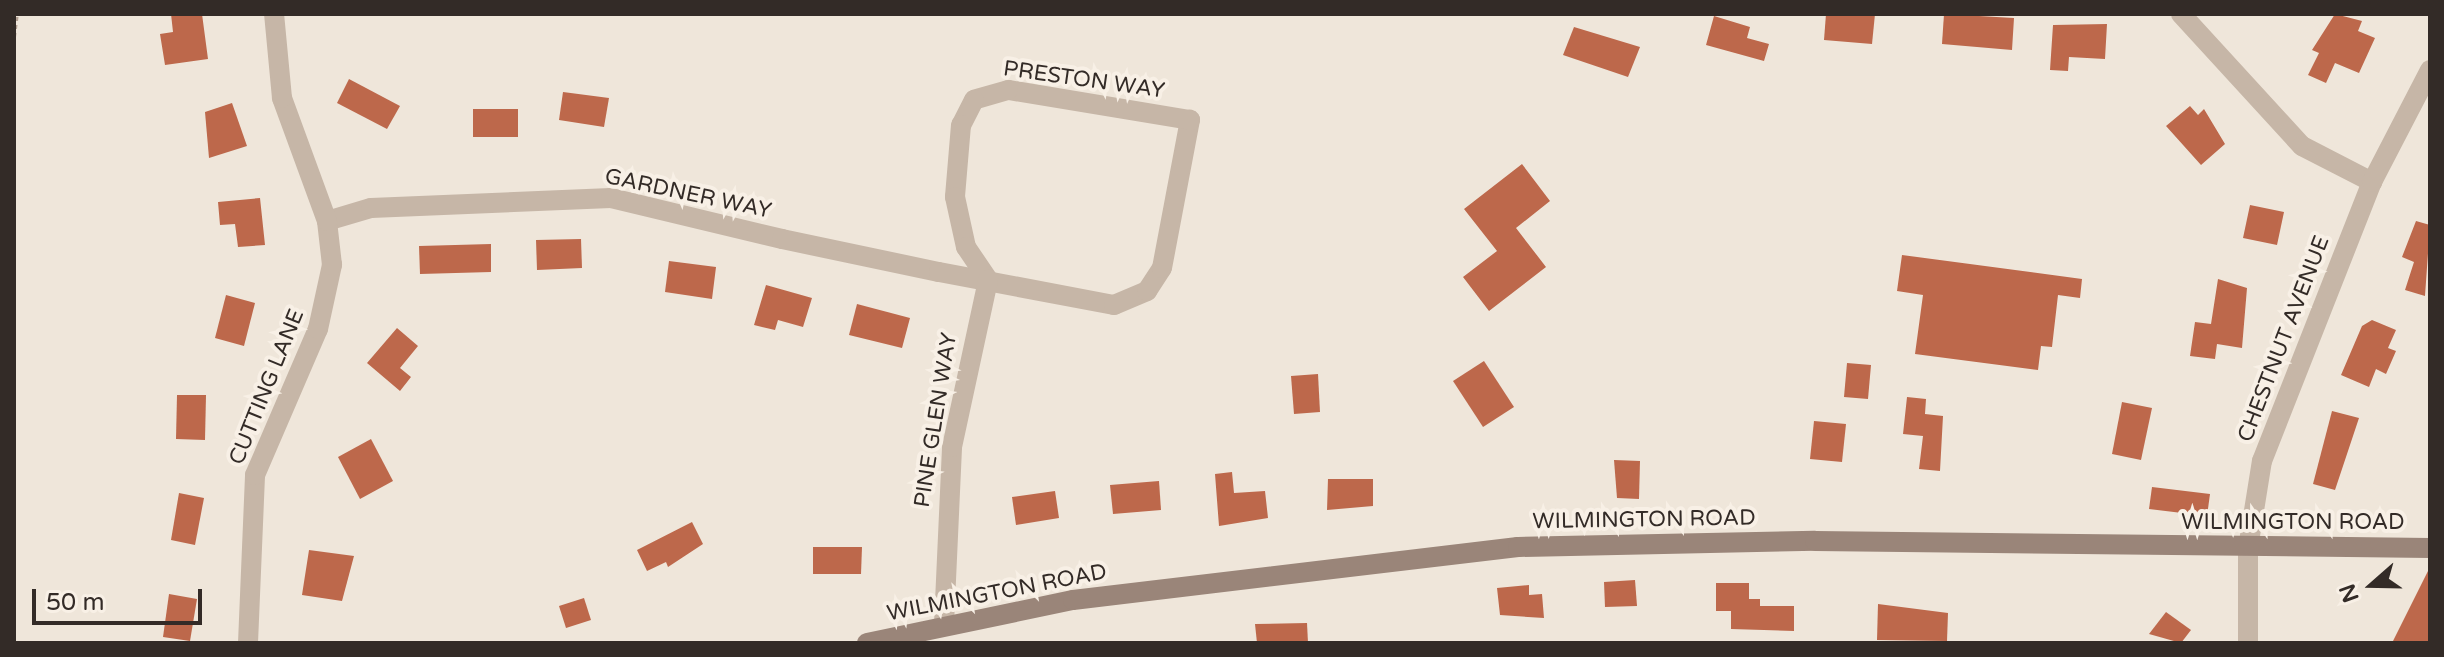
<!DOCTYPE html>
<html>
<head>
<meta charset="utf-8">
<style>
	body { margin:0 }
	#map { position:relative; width:2444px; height:657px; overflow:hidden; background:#efe6da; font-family:"Varela Round",sans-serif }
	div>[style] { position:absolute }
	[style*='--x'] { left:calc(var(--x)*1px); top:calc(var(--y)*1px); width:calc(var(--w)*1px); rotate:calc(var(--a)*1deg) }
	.building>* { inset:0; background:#bd684b }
	.path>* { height:4px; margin-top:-2px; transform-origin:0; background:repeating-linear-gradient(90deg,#b2a092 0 4px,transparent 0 8px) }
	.minor>* { height:20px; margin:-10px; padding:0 10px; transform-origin:10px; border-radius:10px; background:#c6b6a7 }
	.secondary>* { height:20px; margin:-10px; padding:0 10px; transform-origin:10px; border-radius:10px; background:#9a8579 }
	span { translate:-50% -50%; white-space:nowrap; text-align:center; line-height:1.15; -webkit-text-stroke:8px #f8f0e6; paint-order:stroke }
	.street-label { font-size:22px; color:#332b27 }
	.frame { position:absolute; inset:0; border:16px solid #332b27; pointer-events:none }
	.north { position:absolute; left:2332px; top:545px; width:80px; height:80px; -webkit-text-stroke:6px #f8f0e6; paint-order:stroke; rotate:250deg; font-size:22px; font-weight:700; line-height:32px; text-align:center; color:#332b27 }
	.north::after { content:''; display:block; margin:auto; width:28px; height:36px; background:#332b27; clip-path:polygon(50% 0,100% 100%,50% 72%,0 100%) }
	.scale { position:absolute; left:32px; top:589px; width:170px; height:36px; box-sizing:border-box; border:4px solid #332b27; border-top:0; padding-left:10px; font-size:24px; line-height:28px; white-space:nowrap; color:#332b27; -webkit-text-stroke:6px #f8f0e6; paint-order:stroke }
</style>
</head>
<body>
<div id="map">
	<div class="building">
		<div style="clip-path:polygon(171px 14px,202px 14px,208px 59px,165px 65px,160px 34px,173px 32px)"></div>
		<div style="clip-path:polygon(1826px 14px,1875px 14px,1872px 44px,1824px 40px)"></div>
		<div style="clip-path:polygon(1944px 14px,2014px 18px,2012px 50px,1942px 44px)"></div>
		<div style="clip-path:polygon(2335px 14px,2362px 21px,2358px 31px,2375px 38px,2359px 73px,2335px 63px,2326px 83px,2308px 75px,2319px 53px,2312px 50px)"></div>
		<div style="clip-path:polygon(1714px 16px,1750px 27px,1747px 38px,1769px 44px,1764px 61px,1706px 45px)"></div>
		<div style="clip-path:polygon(2107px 24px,2105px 59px,2069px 57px,2068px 71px,2050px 70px,2053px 25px)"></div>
		<div style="clip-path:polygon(1574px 27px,1640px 47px,1628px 77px,1563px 55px)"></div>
		<div style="clip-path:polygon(349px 79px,400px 106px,387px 129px,337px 103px)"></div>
		<div style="clip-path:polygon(563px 92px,609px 98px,604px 127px,559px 120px)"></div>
		<div style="clip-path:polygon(232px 103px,247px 146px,209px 158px,205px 112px)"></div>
		<div style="clip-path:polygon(2190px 106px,2198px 115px,2204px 109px,2225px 144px,2201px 165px,2166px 126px)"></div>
		<div style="clip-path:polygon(473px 109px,518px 109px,518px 137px,473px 137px)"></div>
		<div style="clip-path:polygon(1522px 164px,1550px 201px,1516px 228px,1546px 267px,1489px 311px,1463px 277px,1497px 251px,1464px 209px)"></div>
		<div style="clip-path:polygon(260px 198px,265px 245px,238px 247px,235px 224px,220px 225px,218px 202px)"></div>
		<div style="clip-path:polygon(2250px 205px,2284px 212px,2277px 245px,2243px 238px)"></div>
		<div style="clip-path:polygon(2416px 221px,2430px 225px,2425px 296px,2405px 290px,2414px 262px,2402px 257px)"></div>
		<div style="clip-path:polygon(581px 239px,582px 268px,537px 270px,536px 240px)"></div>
		<div style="clip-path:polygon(491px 244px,491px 272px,420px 274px,419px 246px)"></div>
		<div style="clip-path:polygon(1902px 255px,2082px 279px,2080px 298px,2058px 295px,2052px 347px,2041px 346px,2038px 370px,1915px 354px,1923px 295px,1897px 291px)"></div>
		<div style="clip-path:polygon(669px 261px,716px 267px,712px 299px,665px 292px)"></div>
		<div style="clip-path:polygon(2218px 279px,2247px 288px,2242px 348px,2217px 344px,2215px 359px,2190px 356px,2195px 322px,2211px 324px)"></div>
		<div style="clip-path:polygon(766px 285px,812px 298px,803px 327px,778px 320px,775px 330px,754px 325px)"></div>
		<div style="clip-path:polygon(226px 295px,255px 303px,244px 346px,215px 338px)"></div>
		<div style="clip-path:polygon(857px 304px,910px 318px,902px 348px,849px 335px)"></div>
		<div style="clip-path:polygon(2372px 320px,2396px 330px,2388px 348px,2396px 351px,2386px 374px,2376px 369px,2369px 387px,2341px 375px,2362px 326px)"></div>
		<div style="clip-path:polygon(397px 328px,418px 346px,400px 368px,411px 377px,400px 391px,367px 363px)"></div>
		<div style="clip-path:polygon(1484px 361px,1514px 407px,1483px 427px,1453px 381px)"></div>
		<div style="clip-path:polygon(1847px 363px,1871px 365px,1868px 399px,1844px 397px)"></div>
		<div style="clip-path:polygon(1318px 374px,1320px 412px,1294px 414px,1291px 376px)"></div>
		<div style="clip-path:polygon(177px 395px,206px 395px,205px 440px,176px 439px)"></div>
		<div style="clip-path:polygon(1907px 397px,1926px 399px,1925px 414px,1943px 416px,1940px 471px,1919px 469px,1923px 436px,1903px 434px)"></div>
		<div style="clip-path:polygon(2122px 402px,2152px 408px,2141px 460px,2112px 454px)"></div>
		<div style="clip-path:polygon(2332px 411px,2359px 418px,2335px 490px,2313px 484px)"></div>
		<div style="clip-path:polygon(1814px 421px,1846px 424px,1842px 462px,1810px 459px)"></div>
		<div style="clip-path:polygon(371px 439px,393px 481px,360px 499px,338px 457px)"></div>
		<div style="clip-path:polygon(1614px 460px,1640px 461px,1639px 499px,1617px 498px)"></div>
		<div style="clip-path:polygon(1232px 472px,1234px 493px,1265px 491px,1268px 518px,1219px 526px,1215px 474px)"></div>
		<div style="clip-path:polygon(1328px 479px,1373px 479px,1373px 506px,1327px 510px)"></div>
		<div style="clip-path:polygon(1159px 481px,1161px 510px,1113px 514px,1110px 485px)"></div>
		<div style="clip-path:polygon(2152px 487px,2210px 494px,2207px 516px,2149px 509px)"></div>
		<div style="clip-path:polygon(1055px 491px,1059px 518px,1016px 525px,1012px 497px)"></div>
		<div style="clip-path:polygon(179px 493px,204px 498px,195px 545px,171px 540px)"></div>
		<div style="clip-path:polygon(692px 522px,703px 544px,668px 567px,666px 562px,647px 571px,637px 550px)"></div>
		<div style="clip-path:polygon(813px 547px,862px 547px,861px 574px,813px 574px)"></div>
		<div style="clip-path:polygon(309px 550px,354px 556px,342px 601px,302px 595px)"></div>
		<div style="clip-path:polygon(2430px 567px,2430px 643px,2392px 643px)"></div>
		<div style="clip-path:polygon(1635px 580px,1637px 606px,1605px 607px,1604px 582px)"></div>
		<div style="clip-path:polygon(1716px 583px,1749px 583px,1749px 599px,1760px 599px,1760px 606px,1794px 606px,1794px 631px,1731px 629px,1731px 611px,1716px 611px)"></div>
		<div style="clip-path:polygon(1529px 585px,1529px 595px,1542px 594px,1544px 618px,1500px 615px,1497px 588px)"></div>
		<div style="clip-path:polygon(169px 594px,197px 599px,190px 641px,163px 637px)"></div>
		<div style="clip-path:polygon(584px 598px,591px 620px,566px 628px,559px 606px)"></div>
		<div style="clip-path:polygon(1878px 604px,1948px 613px,1947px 641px,1877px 640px)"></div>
		<div style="clip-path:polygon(2166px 612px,2191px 630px,2181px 643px,2149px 634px)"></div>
		<div style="clip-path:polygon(1307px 623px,1308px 643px,1257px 643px,1255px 624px)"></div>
	</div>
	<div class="path">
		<div style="--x:14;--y:37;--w:23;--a:-83"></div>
	</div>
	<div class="minor">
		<div style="--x:2181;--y:14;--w:179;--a:47.5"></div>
		<div style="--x:2302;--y:146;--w:79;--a:27.2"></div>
		<div style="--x:327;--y:221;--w:46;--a:-16.5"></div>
		<div style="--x:371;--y:208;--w:240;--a:-2.4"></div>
		<div style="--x:611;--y:198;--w:176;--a:13.5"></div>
		<div style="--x:782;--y:239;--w:160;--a:11.9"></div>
		<div style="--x:939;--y:272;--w:178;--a:10.7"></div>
		<div style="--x:1114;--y:305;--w:36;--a:-23"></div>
		<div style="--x:1147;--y:291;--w:27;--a:-57"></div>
		<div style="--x:1162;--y:268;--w:151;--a:-79.3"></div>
		<div style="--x:1190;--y:120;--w:184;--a:-170.6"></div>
		<div style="--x:1008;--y:90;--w:35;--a:164"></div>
		<div style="--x:974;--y:100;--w:28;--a:117"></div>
		<div style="--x:961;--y:125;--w:72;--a:94.8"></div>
		<div style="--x:955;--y:197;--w:51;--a:77.6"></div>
		<div style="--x:966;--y:247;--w:40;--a:56"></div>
		<div style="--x:944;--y:624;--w:177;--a:-87.4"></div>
		<div style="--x:952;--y:447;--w:171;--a:-77.8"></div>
		<div style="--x:248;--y:643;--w:168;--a:-87.6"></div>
		<div style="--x:255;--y:475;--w:159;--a:-66.7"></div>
		<div style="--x:318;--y:329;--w:66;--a:-77.7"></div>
		<div style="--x:332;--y:265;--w:44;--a:-96.5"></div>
		<div style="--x:327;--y:221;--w:131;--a:-110.1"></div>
		<div style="--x:282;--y:98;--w:84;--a:-95.4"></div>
		<div style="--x:2248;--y:643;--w:95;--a:-90"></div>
		<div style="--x:2248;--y:548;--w:88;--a:-80.9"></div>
		<div style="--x:2262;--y:461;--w:300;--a:-68.5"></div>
		<div style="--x:2372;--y:182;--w:126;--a:-62.6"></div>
	</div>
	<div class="secondary">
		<div style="--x:867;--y:643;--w:210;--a:-11.8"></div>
		<div style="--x:1073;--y:600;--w:448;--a:-6.8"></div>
		<div style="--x:1518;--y:547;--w:297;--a:-1.2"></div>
		<div style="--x:1815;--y:541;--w:615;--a:0.65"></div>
	</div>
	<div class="street-label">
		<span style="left:1084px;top:80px;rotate:8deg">PRESTON WAY</span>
		<span style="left:688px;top:194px;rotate:12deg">GARDNER WAY</span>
		<span style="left:2284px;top:339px;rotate:-69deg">CHESTNUT AVENUE</span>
		<span style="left:267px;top:387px;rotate:-68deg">CUTTING LANE</span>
		<span style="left:936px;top:420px;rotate:-81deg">PINE GLEN WAY</span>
		<span style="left:1644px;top:520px;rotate:-1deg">WILMINGTON ROAD</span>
		<span style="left:2293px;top:523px">WILMINGTON ROAD</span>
		<span style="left:997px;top:593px;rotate:-11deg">WILMINGTON ROAD</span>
	</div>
	<div class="frame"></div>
	<div class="north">N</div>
	<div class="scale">50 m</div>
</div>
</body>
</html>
